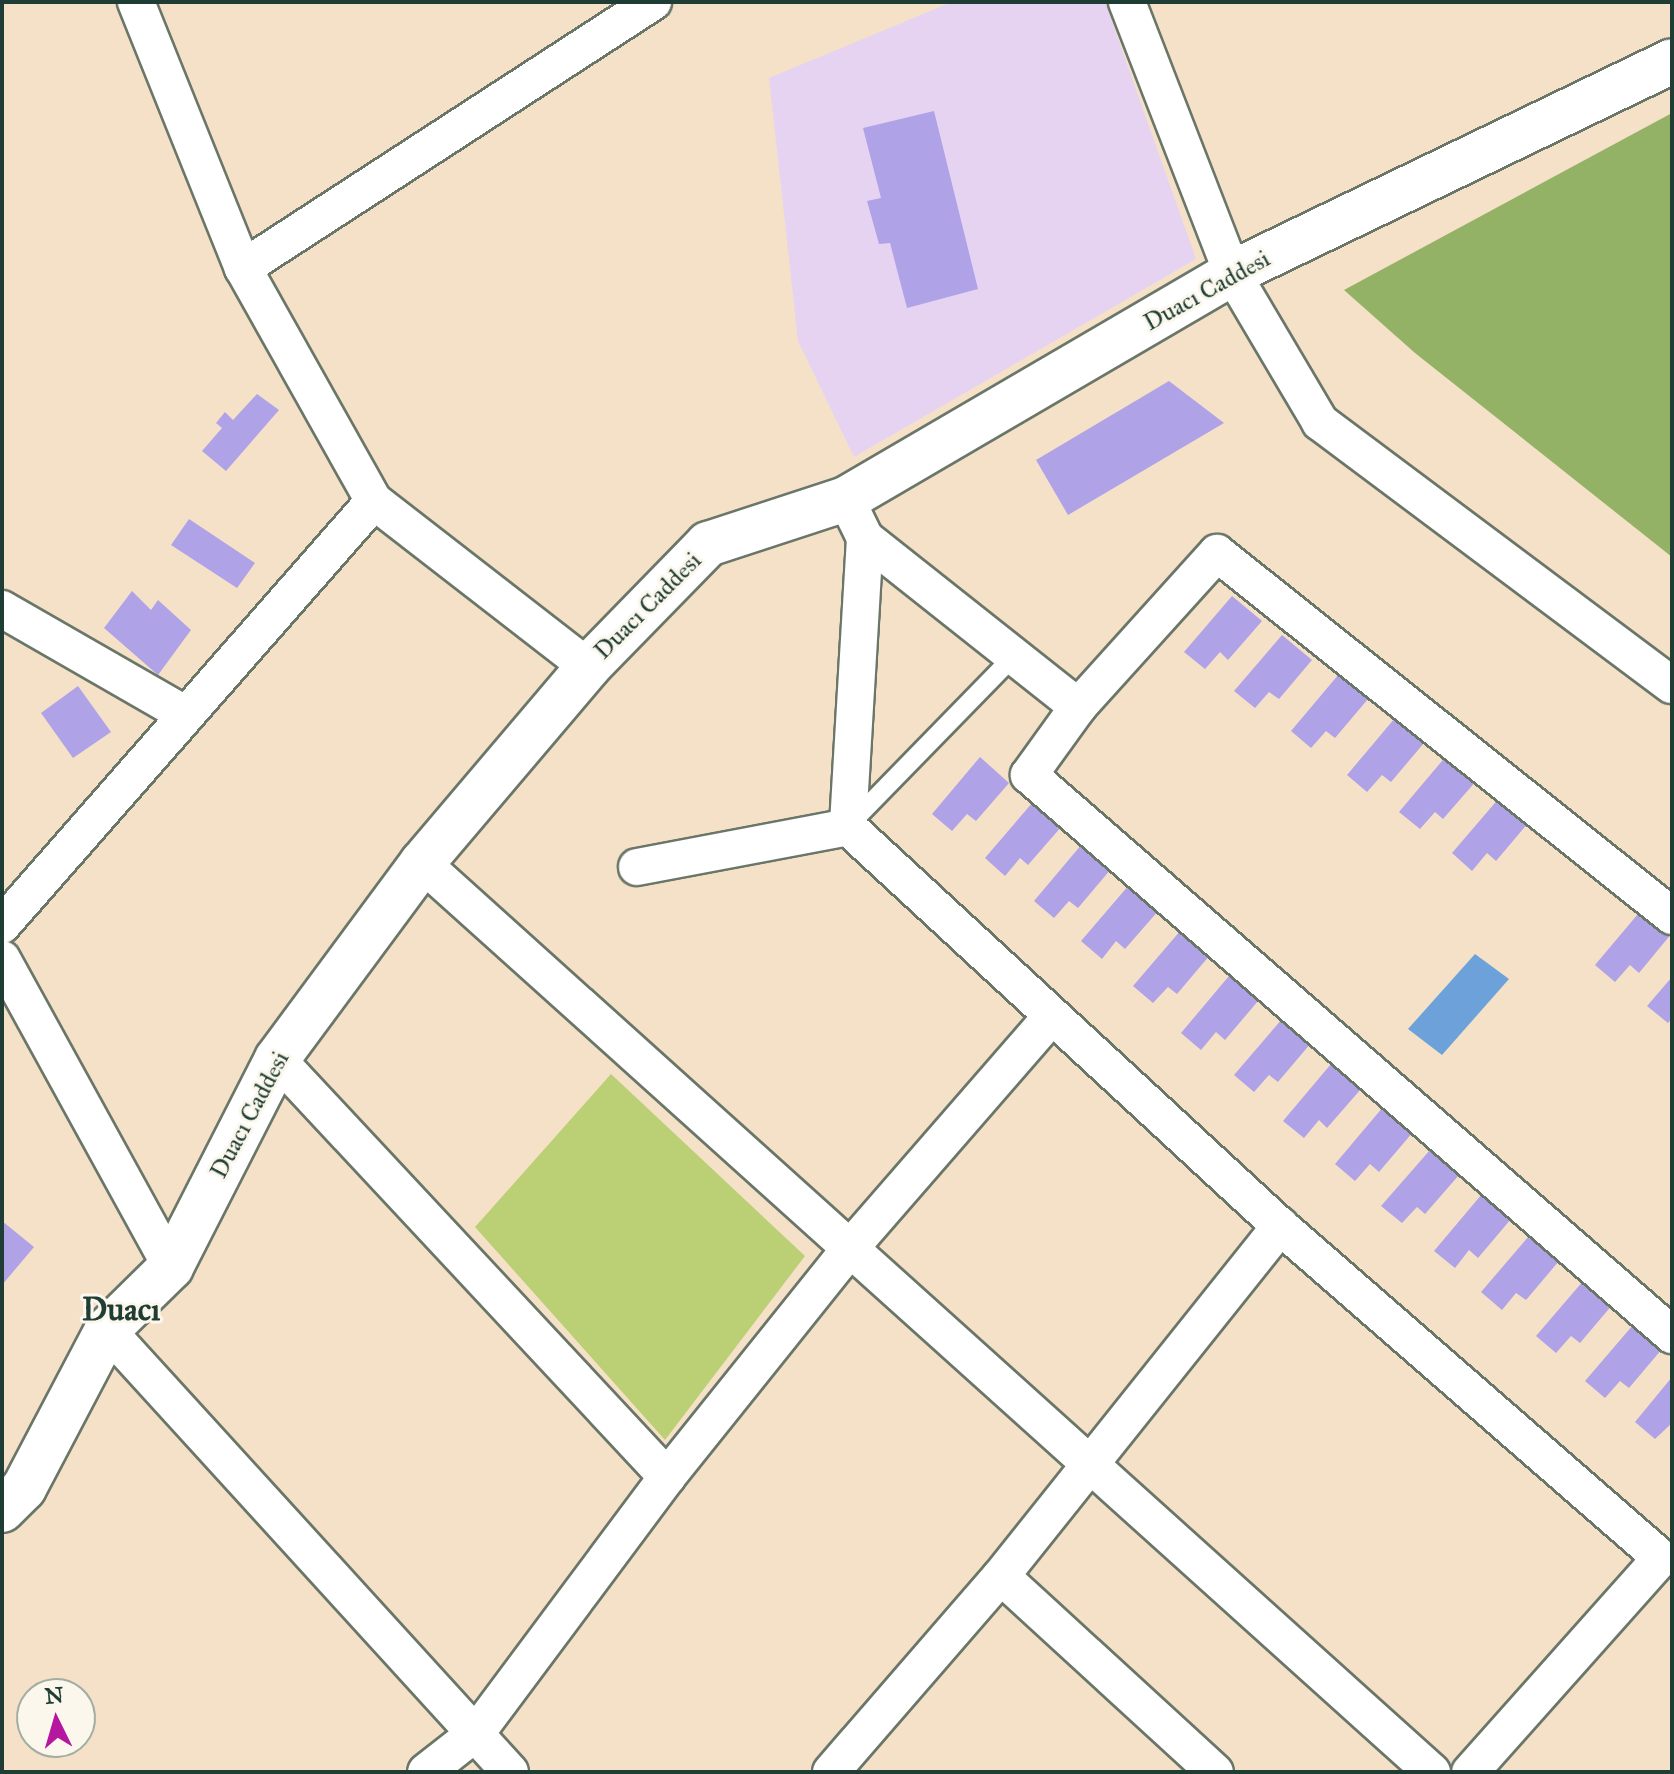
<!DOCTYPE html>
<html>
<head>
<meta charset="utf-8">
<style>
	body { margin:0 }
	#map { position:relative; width:1674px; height:1774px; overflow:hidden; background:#f5e1c8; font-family:"IM FELL Great Primer",serif }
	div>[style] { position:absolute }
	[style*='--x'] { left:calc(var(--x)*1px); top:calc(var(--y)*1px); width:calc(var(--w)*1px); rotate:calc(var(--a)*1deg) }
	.built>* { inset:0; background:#e5d3f1 }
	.green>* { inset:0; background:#bbd074 }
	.forest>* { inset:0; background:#94b266 }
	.water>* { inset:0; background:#6ca2d9 }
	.building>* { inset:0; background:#afa2e6 }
	.roads { filter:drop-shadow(2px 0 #6a7668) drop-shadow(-2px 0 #6a7668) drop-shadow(0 2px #6a7668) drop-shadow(0 -2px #6a7668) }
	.service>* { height:18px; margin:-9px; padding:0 9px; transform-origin:9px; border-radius:9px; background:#fff }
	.minor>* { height:36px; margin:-18px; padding:0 18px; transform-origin:18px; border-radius:18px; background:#fff }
	.tertiary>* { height:44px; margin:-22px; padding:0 22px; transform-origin:22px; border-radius:22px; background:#fff }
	span { translate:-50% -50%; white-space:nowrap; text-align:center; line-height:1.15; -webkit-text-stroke:6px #fbf7ec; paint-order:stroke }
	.street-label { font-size:24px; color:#1f3d34 }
	.district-label { font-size:32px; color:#1f3d34; font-weight:700 }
	.frame { position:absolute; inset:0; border:4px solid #1f3d34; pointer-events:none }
	.north { position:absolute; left:16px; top:1678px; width:80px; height:80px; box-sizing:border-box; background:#fbf7ec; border:2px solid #a3ada2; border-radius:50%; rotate:355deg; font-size:22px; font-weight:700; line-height:32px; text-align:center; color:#1f3d34 }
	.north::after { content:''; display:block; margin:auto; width:28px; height:36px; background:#b5179e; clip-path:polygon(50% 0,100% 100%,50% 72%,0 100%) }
</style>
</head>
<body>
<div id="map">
	<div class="built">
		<div style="clip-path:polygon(952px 2px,1105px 2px,1196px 259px,854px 457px,798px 341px,769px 78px)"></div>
	</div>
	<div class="green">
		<div style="clip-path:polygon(611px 1074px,805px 1256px,665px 1440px,475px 1227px)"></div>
	</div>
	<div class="forest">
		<div style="clip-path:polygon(1672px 113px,1672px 557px,1415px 353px,1344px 290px)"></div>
	</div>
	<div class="water">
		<div style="clip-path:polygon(1475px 954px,1509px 979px,1442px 1055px,1408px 1029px)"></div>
	</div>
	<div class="building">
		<div style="clip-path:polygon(934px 111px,978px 289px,907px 308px,890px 243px,879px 244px,867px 201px,881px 198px,863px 128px)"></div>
		<div style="clip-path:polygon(1169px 381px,1224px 423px,1068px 515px,1036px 460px)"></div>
		<div style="clip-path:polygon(257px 394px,279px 410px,226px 471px,202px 451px,222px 428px,216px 423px,225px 412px,233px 420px)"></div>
		<div style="clip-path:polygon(189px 519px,255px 563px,237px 588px,171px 545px)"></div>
		<div style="clip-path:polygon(132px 591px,151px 610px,158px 600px,191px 630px,158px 675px,104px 628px)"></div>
		<div style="clip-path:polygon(1232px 596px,1262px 621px,1228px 660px,1220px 652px,1205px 669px,1184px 652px)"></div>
		<div style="clip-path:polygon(1282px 635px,1312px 660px,1279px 699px,1269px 692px,1255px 708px,1234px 691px)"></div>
		<div style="clip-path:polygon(1339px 674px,1368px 699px,1335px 738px,1326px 731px,1311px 748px,1291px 731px)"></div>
		<div style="clip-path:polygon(78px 686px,111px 732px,73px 758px,41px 713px)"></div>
		<div style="clip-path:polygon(1395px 718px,1424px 743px,1391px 782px,1382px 775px,1367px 792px,1347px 775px)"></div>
		<div style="clip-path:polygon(1447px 755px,1477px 780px,1443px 819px,1435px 812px,1420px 829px,1399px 812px)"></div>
		<div style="clip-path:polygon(980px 757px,1009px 783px,976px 821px,967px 814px,952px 831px,932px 814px)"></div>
		<div style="clip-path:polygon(1500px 797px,1529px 822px,1496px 861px,1487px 853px,1472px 871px,1452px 853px)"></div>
		<div style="clip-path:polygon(1033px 802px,1062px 826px,1028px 865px,1020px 858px,1005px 876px,985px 858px)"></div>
		<div style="clip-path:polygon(1082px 844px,1111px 869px,1078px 908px,1069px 901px,1054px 918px,1034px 901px)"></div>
		<div style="clip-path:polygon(1129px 885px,1159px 910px,1125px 949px,1116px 941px,1102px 959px,1081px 941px)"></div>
		<div style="clip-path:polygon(1643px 908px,1672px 933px,1639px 973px,1630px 965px,1615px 982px,1595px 965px)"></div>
		<div style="clip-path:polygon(1181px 930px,1210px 955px,1177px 994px,1168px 987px,1153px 1003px,1133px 986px)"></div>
		<div style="clip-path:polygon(1229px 976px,1258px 1001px,1225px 1040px,1216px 1032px,1201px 1050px,1181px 1033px)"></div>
		<div style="clip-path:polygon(1672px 977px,1672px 1018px,1668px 1023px,1647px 1006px)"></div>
		<div style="clip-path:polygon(1282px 1019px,1311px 1043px,1278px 1082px,1269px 1075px,1254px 1092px,1234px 1075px)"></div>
		<div style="clip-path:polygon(1331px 1064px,1361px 1089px,1327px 1128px,1319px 1120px,1304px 1138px,1283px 1121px)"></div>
		<div style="clip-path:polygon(1383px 1107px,1413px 1132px,1379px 1172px,1370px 1164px,1355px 1181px,1335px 1164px)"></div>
		<div style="clip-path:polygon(1430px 1150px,1459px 1175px,1425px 1214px,1417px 1207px,1402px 1223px,1381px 1206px)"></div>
		<div style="clip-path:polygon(1482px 1194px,1511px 1219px,1478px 1258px,1469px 1250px,1455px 1268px,1434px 1251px)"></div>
		<div style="clip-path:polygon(2px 1221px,34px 1247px,2px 1285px)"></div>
		<div style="clip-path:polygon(1529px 1236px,1559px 1261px,1526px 1300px,1516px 1293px,1502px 1310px,1481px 1292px)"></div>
		<div style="clip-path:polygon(1584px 1280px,1613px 1304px,1580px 1343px,1571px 1336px,1556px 1353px,1536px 1336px)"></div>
		<div style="clip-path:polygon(1633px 1325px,1662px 1349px,1629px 1388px,1620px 1381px,1605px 1398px,1585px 1381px)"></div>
		<div style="clip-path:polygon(1672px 1377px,1672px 1423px,1655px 1439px,1635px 1422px)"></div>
	</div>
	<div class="roads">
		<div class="service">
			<div style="--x:851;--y:823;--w:233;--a:-45.7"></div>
		</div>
		<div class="minor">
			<div style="--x:136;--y:2;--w:287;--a:68.1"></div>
			<div style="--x:243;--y:268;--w:267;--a:60.7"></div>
			<div style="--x:374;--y:501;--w:271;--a:37.8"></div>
			<div style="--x:1127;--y:2;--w:291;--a:68.8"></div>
			<div style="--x:1232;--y:273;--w:173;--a:59.4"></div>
			<div style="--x:1320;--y:422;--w:439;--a:36.8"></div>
			<div style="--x:243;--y:268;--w:489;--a:-33"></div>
			<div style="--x:846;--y:499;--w:43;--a:64"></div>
			<div style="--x:865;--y:538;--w:289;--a:93.4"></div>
			<div style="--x:848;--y:827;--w:588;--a:42.73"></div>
			<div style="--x:1280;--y:1226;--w:505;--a:41.07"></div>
			<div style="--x:1661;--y:1558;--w:287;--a:131.7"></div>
			<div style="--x:865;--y:538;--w:272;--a:38.4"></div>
			<div style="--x:2;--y:609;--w:212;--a:29.9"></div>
			<div style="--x:422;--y:863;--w:1359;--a:41.99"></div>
			<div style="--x:637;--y:867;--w:215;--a:-10.7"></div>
			<div style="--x:1672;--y:916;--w:582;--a:-141.42"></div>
			<div style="--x:1217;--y:553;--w:207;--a:132.1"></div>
			<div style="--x:1078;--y:707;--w:84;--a:125.8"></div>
			<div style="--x:1029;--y:775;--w:853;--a:41.05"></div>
			<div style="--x:2;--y:925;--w:564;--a:-48.74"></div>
			<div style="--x:2;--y:959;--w:351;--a:61.2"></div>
			<div style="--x:277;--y:1059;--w:572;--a:46.98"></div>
			<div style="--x:107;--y:1330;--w:598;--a:47.64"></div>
			<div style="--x:1001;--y:1576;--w:290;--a:42.5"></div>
			<div style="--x:426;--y:1772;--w:65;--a:-38.1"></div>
			<div style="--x:477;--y:1732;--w:318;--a:-53.3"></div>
			<div style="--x:667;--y:1477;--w:295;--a:-51.3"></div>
			<div style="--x:851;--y:1247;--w:305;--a:-49"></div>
			<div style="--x:831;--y:1772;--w:259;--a:-49.1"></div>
			<div style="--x:1001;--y:1576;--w:448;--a:-51.4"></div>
		</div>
		<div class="tertiary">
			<div style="--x:2;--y:1510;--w:31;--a:-45"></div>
			<div style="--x:24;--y:1488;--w:178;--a:-62.3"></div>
			<div style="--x:107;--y:1330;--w:90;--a:-44.5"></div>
			<div style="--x:171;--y:1267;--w:233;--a:-63"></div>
			<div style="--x:277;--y:1059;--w:244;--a:-53.5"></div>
			<div style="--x:422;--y:863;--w:257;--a:-49.7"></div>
			<div style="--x:588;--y:667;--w:172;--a:-45.7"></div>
			<div style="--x:708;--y:544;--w:145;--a:-18.1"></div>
			<div style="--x:846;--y:499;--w:447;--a:-30.3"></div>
			<div style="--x:1232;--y:273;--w:488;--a:-25.7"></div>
		</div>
	</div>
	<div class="street-label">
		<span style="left:1207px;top:291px;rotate:-29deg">Duacı Caddesi</span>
		<span style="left:648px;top:606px;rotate:-45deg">Duacı Caddesi</span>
		<span style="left:250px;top:1115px;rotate:-62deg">Duacı Caddesi</span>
	</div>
	<div class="district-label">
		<span style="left:121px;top:1310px">Duacı</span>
	</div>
	<div class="frame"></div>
	<div class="north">N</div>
</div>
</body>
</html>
